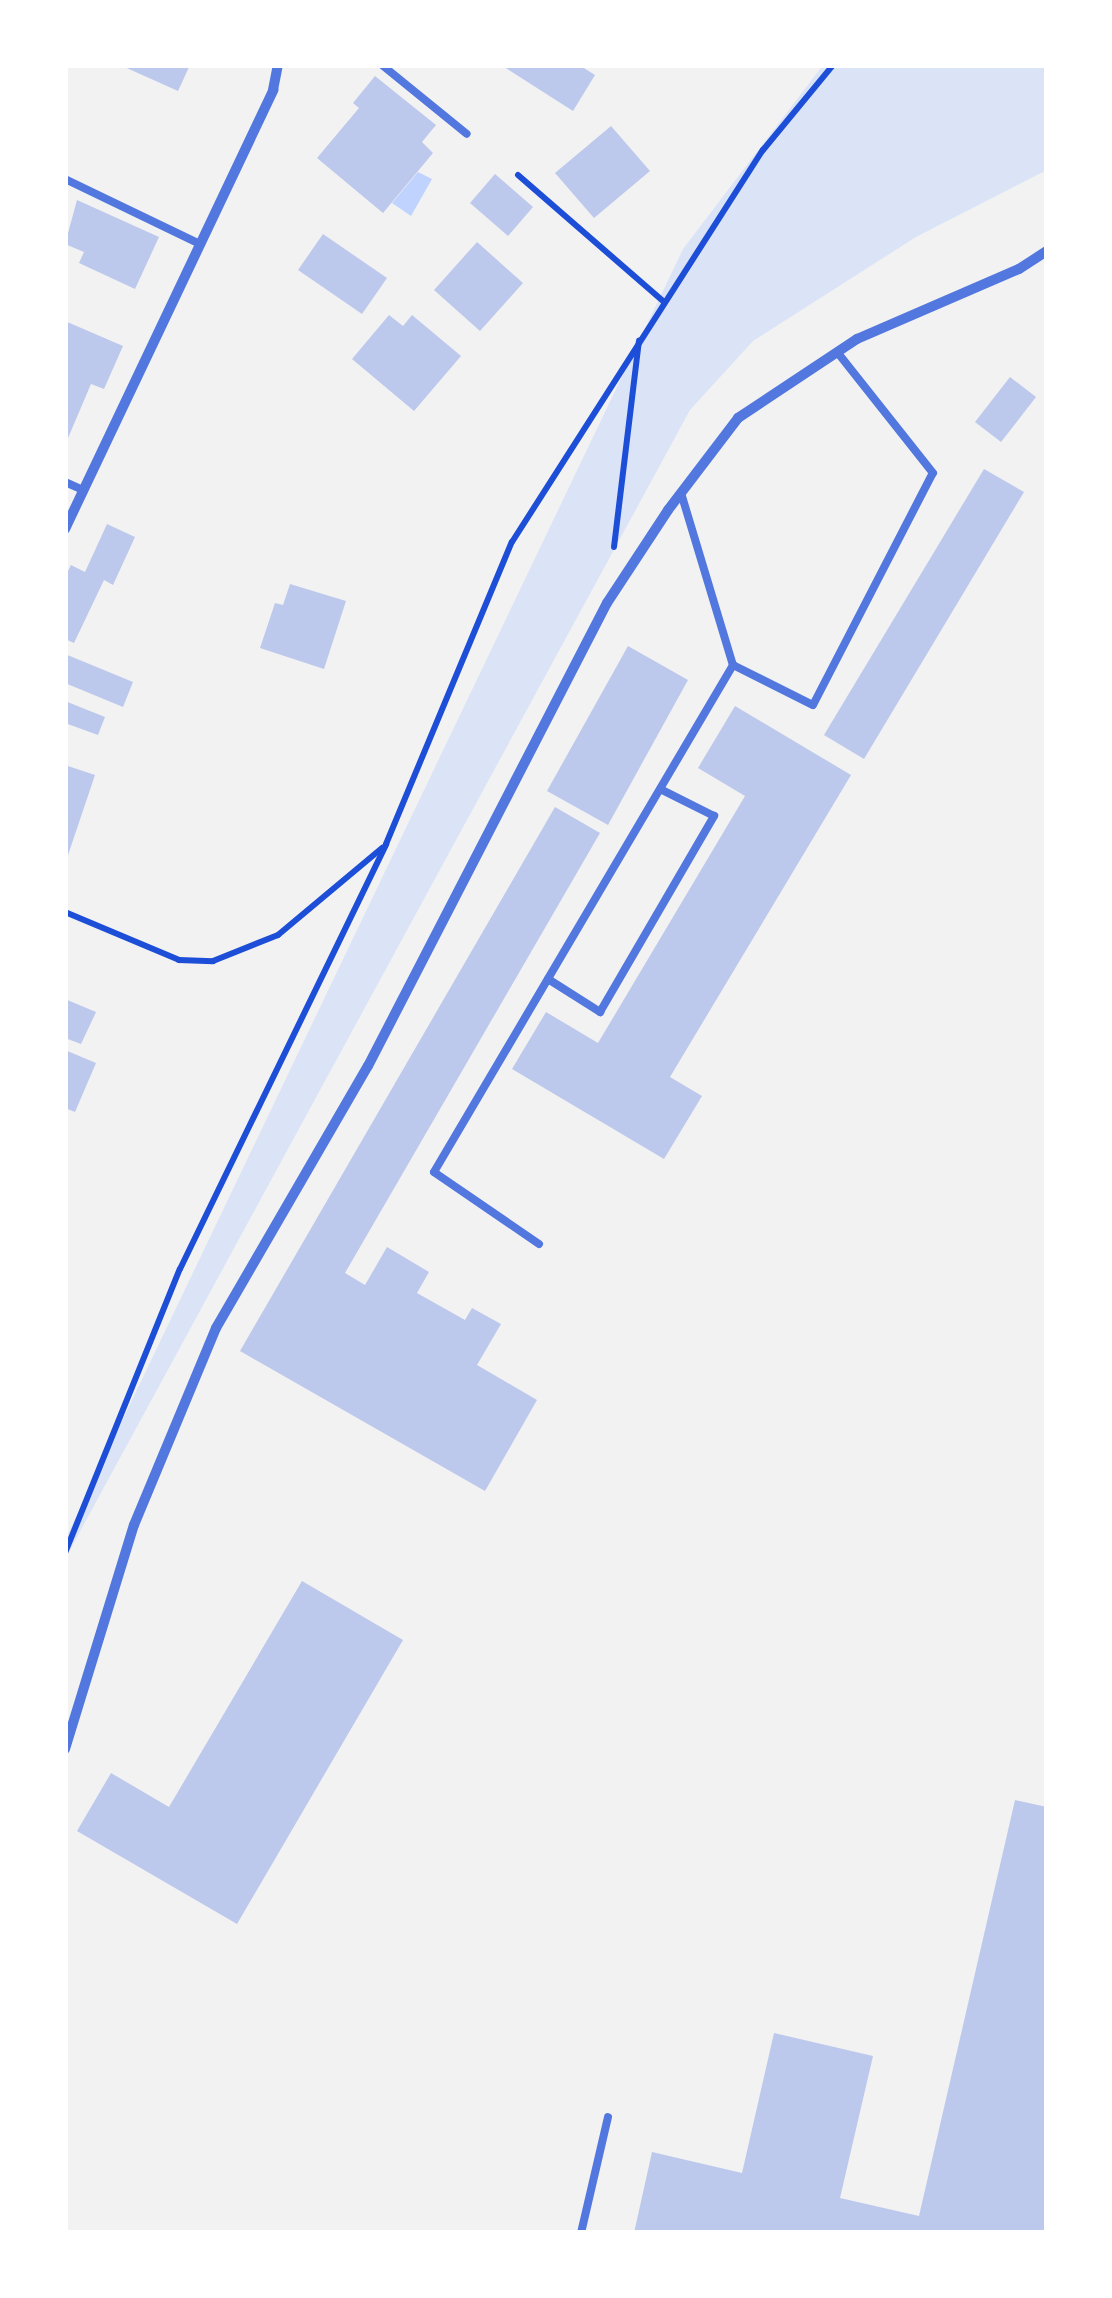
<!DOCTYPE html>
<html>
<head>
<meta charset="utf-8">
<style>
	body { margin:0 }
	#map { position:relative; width:1112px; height:2298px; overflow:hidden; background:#f2f2f2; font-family:"Archivo Narrow",sans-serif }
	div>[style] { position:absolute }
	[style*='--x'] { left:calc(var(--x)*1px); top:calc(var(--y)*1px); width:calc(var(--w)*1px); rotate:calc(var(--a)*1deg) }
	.green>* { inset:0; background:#dbe4f7 }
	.water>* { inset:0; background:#bfd3fe }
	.building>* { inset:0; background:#bdc9ec }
	.path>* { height:6px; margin:-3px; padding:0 3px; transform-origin:3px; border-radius:3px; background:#1d4ed8 }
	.service>* { height:8px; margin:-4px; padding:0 4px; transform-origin:4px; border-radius:4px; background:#5277de }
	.minor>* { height:10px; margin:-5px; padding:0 5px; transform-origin:5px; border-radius:5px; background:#5277de }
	span { translate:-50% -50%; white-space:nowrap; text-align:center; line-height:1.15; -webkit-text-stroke:9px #fff; paint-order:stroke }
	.frame { position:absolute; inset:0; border:68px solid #fff; pointer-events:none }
</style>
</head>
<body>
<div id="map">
	<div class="green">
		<div style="clip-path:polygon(823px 65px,1047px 65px,1047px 170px,916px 237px,753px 341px,690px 410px,65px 1559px,65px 1540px,683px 249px)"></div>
	</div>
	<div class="water">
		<div style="clip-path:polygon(418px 172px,432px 179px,411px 216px,392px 203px)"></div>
	</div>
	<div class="building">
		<div style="clip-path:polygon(120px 65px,190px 65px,178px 91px)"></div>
		<div style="clip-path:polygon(501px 65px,579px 65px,595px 75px,573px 111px)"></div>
		<div style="clip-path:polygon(375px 76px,436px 125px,422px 142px,433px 153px,383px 213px,317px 158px,359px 108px,353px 103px)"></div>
		<div style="clip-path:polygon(611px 126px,650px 171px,594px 218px,555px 173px)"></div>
		<div style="clip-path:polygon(495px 174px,533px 207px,508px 236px,470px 203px)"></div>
		<div style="clip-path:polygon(77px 200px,159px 237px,135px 289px,79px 263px,84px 252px,65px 244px)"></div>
		<div style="clip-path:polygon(323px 234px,387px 278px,362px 314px,298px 270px)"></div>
		<div style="clip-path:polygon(477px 242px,523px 283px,480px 331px,434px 290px)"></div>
		<div style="clip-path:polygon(389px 315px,403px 326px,412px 315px,461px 356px,414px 411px,352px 359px)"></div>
		<div style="clip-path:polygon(65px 321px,123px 346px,104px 389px,91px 384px,65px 445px)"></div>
		<div style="clip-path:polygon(1010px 377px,1036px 397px,1001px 442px,975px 422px)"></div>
		<div style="clip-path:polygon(984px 469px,1024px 492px,864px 759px,824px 735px)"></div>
		<div style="clip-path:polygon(107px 524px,135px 537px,113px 585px,104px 580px,74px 643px,65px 639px,65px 577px,71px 565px,85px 572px)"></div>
		<div style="clip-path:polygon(290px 584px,346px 601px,324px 669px,260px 648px,275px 603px,283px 605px)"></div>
		<div style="clip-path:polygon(628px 646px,688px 680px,608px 825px,547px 791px)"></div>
		<div style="clip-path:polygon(65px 654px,133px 682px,123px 707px,65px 683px)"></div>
		<div style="clip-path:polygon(65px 701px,105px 717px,98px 735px,65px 723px)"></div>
		<div style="clip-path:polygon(735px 706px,851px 775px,670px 1077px,702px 1096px,664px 1159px,512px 1069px,546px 1012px,598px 1043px,745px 796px,698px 768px)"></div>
		<div style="clip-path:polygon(65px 765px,95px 775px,66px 861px,65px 861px)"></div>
		<div style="clip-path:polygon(555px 807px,600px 833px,345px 1273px,365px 1285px,387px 1247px,429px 1272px,417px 1293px,465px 1320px,472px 1308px,501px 1324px,477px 1365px,537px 1400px,485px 1491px,240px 1351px)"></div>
		<div style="clip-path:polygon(65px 999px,96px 1012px,81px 1044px,65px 1038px)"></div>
		<div style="clip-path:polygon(65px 1050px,96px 1063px,75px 1112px,65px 1108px)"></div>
		<div style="clip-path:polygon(302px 1581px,403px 1640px,237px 1924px,77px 1831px,111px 1773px,169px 1807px)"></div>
		<div style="clip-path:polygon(1015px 1800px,1047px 1807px,1047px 2233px,634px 2233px,652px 2152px,742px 2173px,774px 2033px,873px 2056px,840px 2198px,919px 2216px)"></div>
	</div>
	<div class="path">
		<div style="--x:891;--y:65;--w:12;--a:0"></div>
		<div style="--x:518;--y:175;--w:194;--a:41"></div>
		<div style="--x:614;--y:547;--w:208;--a:-83.1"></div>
		<div style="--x:65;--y:912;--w:124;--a:22.8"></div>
		<div style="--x:179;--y:960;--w:34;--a:2"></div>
		<div style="--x:213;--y:961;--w:70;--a:-21.8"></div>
		<div style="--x:278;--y:935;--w:136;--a:-39.9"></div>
		<div style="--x:65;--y:1553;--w:306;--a:-68"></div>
		<div style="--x:180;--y:1269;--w:472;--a:-64.1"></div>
		<div style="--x:386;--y:844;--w:327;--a:-67.4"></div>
		<div style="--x:512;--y:542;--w:465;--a:-57.4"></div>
		<div style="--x:763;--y:150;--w:110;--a:-50.5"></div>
	</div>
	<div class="service">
		<div style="--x:382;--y:65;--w:109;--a:39.1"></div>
		<div style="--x:65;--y:179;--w:150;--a:25.7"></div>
		<div style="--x:65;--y:482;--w:20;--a:24"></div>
		<div style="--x:681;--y:493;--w:180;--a:73.2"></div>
		<div style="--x:733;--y:665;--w:89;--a:26.6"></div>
		<div style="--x:813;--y:705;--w:261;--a:-62.7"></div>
		<div style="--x:933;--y:473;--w:154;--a:-128.4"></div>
		<div style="--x:548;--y:979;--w:62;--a:32.4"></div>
		<div style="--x:600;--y:1012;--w:227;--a:-59.8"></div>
		<div style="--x:714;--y:816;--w:60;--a:-153.4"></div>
		<div style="--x:539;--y:1244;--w:127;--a:-145.6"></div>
		<div style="--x:434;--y:1172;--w:589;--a:-59.47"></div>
		<div style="--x:581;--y:2233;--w:119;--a:-76.9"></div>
	</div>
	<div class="minor">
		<div style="--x:65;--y:529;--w:486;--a:-64.6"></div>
		<div style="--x:273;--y:90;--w:25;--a:-79"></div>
		<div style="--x:65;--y:1749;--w:234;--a:-72.9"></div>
		<div style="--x:134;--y:1525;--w:213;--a:-67.4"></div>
		<div style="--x:216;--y:1328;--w:303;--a:-59.9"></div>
		<div style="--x:368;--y:1066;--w:521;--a:-62.7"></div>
		<div style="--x:607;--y:603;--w:111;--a:-56.7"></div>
		<div style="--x:668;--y:510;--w:116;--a:-52.7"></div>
		<div style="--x:738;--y:418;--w:143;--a:-33.6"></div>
		<div style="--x:857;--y:339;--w:176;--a:-23.4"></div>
		<div style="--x:1019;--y:269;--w:33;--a:-33"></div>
	</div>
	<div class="frame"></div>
</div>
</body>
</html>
